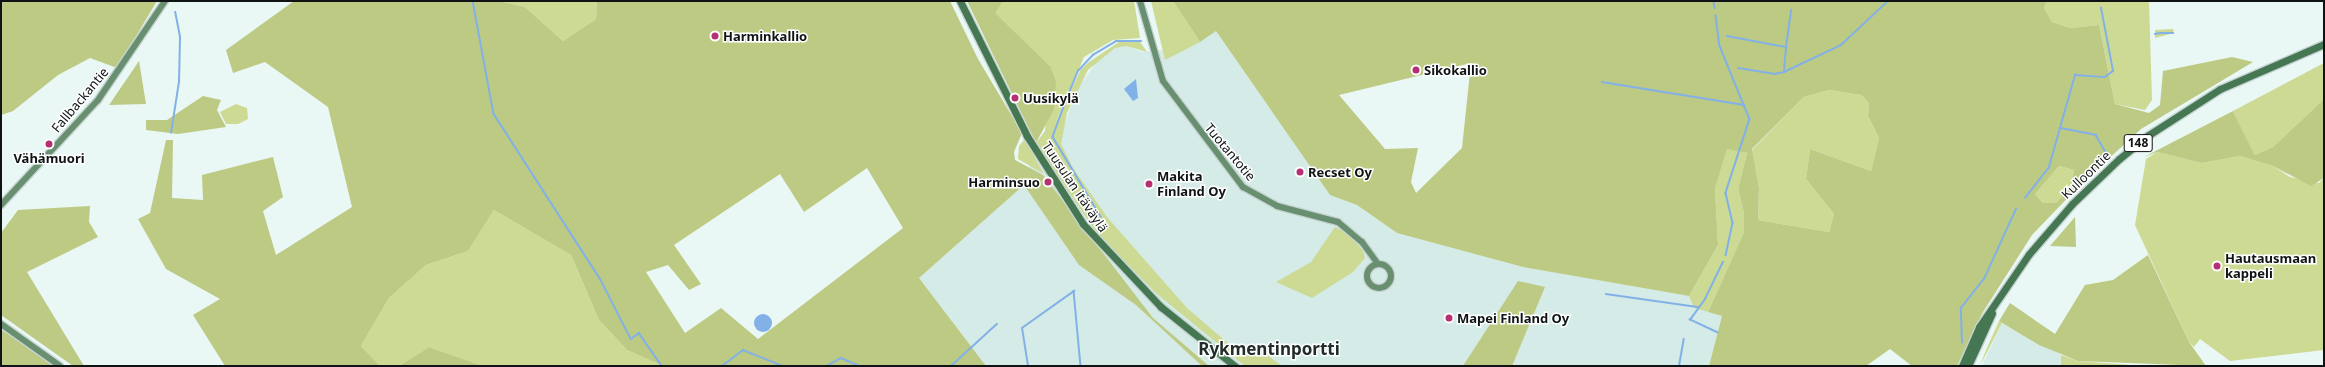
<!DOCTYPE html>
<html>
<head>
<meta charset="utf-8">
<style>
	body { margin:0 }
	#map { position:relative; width:2325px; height:367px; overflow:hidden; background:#e9f7f5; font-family:"Noto Sans",sans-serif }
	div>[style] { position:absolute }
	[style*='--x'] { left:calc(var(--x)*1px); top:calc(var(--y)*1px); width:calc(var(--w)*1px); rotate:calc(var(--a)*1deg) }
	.built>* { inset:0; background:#d4ebe7 }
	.green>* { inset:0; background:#cdda93 }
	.forest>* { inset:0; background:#bdca83 }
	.water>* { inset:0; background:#82b1e8 }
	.round { border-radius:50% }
	.stream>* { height:1.5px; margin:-0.75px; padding:0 0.75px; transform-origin:0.75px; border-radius:0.75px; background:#82b1e8 }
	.roads { filter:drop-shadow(1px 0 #c6d3d1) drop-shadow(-1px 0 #c6d3d1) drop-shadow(0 1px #c6d3d1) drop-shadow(0 -1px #c6d3d1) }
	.secondary>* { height:6px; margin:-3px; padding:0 3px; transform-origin:3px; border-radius:3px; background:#678f70 }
	.secondary>.ring { margin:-3px; padding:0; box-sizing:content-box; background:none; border:6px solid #678f70; border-radius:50% }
	.primary>* { height:7px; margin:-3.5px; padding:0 3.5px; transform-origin:3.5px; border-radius:3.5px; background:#457752 }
	.dots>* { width:11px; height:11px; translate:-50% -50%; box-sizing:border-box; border:2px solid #fff; border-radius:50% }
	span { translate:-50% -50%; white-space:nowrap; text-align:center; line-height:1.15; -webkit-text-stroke:3px #fff; paint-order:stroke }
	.shield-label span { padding:1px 3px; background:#fff; border:1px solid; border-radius:3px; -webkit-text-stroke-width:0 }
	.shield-label { font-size:12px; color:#0f1313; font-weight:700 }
	.poi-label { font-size:13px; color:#0f1313; font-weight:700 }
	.left { translate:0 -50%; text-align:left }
	.right { translate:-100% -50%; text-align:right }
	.street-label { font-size:13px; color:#0f1313 }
	.district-label { font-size:17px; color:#222d2b; font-weight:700 }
	.frame { position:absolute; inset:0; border:2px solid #0f1313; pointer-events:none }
</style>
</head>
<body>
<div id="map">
	<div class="built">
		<div style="clip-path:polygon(1216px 31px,1330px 195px,1357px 205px,1397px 233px,1523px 267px,1689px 296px,1694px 308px,1722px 316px,1709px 366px,986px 366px,919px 278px,1024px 185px,1036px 143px,1063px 129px,1076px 91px,1098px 60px,1115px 48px,1126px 46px,1142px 52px,1163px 50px,1166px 59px)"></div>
		<div style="clip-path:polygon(2002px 323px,2061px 355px,2061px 366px,1982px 366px)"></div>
	</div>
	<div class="green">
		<div style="clip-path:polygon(499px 1px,597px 1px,596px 19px,563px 41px,525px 7px)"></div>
		<div style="clip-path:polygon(1003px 1px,1134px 1px,1140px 38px,1113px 40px,1084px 57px,1054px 126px,1081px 69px,1089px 62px,1122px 40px,1140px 42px,1147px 52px,1126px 46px,1115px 48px,1088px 70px,1067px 113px,1061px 144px,1073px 168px,1107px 217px,1187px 308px,1243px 356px,1255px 346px,1282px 366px,1245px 366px,1157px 294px,1098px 235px,1036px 143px,1045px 131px,1050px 66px,994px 13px)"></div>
		<div style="clip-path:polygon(1151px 1px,1173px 1px,1200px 42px,1165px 60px)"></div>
		<div style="clip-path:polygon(2047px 1px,2149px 1px,2152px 100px,2145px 110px,2115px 104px,2099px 25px,2070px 28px,2052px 22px,2044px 8px)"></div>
		<div style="clip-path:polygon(2173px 29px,2174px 33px,2155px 38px,2155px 30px)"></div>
		<div style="clip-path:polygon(2324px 63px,2324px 99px,2273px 147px,2255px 155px,2233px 111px)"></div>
		<div style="clip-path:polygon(1829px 90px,1861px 95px,1869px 103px,1868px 116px,1879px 138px,1871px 171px,1810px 149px,1806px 179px,1834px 214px,1829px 232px,1758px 220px,1759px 188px,1752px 150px,1804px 97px)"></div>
		<div style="clip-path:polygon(236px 104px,247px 108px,248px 119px,238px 124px,226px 124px,220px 112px)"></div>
		<div style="clip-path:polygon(1025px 139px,1043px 173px,1042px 173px,1018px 159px,1019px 146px)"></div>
		<div style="clip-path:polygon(1727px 148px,1747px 153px,1738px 189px,1744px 213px,1744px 232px,1708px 312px,1694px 308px,1689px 296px,1718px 245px,1715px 189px)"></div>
		<div style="clip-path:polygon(2157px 152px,2202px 163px,2240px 156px,2273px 166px,2290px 177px,2319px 183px,2324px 178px,2324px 350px,2230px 361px,2200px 339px,2194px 347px,2189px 342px,2135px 225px,2146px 159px)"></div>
		<div style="clip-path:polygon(2059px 166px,2074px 170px,2070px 188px,2056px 203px,2043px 203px,2035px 194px)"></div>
		<div style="clip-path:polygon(494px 210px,571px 255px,599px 320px,627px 350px,663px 366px,483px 366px,429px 347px,399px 366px,380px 366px,361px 346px,389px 298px,426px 265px,468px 251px)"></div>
		<div style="clip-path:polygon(1335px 227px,1350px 235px,1363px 251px,1365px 258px,1353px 272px,1312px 298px,1276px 282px,1311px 262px)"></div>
		<div style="clip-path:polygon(1999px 321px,2002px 323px,1980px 366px,1986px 350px)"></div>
		<div style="clip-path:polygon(2061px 355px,2078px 361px,2144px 366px,2061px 366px)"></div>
	</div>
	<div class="forest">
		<div style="clip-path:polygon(1px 1px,157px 1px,117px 68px,90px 58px,58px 75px,13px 111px,1px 115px)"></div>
		<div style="clip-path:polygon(evenodd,294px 1px,499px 1px,525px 7px,563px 41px,596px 19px,597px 1px,950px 1px,978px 59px,1022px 133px,1014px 152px,1015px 160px,1043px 175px,1153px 318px,1209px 366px,1202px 366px,1136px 305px,1079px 265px,1024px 185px,919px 278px,986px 366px,663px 366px,627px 350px,599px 320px,571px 255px,494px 210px,468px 251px,426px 265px,389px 298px,361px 346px,380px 366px,225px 366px,193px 315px,220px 299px,166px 269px,138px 219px,150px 213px,166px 140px,173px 140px,172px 198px,203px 200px,202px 175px,273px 157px,283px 197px,263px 211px,276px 255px,352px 207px,328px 107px,265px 62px,233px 73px,226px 50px,294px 1px,867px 168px,903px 228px,758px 339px,721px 308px,685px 333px,646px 272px,668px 265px,689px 290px,701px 284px,674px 245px,780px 174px,804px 212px,867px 168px)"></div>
		<div style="clip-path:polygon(967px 1px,1003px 1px,995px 13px,1050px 66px,1056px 82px,1054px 109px,1036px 143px)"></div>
		<div style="clip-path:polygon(evenodd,1173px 1px,2047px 1px,2044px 8px,2052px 22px,2070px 28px,2099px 25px,2115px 104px,2149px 113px,2160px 105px,2163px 71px,2232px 57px,2253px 62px,2141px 129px,2080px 185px,2032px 235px,1983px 312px,1957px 366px,1912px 366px,1890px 349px,1866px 366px,1709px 366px,1722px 316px,1708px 312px,1744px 232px,1744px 213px,1738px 189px,1747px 153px,1727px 149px,1715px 189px,1718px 245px,1689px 296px,1523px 267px,1397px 233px,1357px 205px,1330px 195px,1216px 31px,1200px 42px,1173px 1px,1471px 63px,1462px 148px,1416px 193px,1411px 182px,1418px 148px,1385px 149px,1339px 95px,1471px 63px,1173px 1px,1829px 90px,1861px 95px,1869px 103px,1868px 116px,1879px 138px,1871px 171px,1810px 149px,1806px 179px,1834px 214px,1829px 232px,1758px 220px,1759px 188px,1752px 149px,1804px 97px,1829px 90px,1173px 1px,2059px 166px,2074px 170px,2070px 188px,2056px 203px,2043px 203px,2035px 194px,2059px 166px)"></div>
		<div style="clip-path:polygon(139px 61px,146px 104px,109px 105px)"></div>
		<div style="clip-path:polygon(203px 96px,221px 100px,217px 110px,226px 127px,178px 134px,146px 130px,146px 120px,167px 120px)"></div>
		<div style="clip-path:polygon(2324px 99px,2324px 178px,2311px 186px,2273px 166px,2240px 156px,2202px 163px,2157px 152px,2144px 157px,2233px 111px,2255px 155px,2273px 147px)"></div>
		<div style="clip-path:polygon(90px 206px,89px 222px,98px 237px,27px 272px,84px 366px,73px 366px,1px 315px,1px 233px,18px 210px)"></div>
		<div style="clip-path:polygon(2075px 217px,2076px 247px,2050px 246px)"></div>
		<div style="clip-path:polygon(2148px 255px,2189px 342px,2206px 366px,2078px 361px,2039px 345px,1999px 321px,2010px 303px,2055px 334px,2085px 285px,2113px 280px)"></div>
		<div style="clip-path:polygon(1518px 281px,1545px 287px,1512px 366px,1463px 366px)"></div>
		<div style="clip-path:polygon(1px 330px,17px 339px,53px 366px,1px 366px)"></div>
		<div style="clip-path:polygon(429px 347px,483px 366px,399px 366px)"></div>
	</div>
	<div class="water">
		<div style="clip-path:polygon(1136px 79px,1138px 98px,1133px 101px,1124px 89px)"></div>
		<div class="round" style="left:754px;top:314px;width:18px;height:18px"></div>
	</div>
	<div class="stream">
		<div style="--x:473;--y:1;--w:115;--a:79.5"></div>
		<div style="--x:494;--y:114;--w:197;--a:57.2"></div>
		<div style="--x:601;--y:280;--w:66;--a:63"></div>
		<div style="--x:631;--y:339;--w:10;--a:-37"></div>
		<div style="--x:639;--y:333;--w:40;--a:55.1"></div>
		<div style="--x:1714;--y:1;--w:7;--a:82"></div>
		<div style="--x:1716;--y:15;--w:31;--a:83"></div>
		<div style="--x:1720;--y:46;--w:64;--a:67.9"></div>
		<div style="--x:2161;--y:33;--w:5;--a:0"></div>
		<div style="--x:2167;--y:33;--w:6;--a:0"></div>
		<div style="--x:2155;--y:34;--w:5;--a:-11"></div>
		<div style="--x:1727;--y:36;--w:60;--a:10.6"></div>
		<div style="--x:1786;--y:47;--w:37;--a:-82"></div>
		<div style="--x:1738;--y:68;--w:36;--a:9"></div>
		<div style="--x:1774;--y:74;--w:10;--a:-11"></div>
		<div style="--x:1784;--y:72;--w:63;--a:-25.3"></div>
		<div style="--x:1841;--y:45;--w:64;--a:-43.1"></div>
		<div style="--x:1784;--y:71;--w:24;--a:-85"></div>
		<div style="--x:1602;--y:82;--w:144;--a:9.2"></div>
		<div style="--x:1744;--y:105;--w:15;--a:67"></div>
		<div style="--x:1750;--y:119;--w:78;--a:108"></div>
		<div style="--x:1726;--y:193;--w:31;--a:77"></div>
		<div style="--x:1733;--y:223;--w:33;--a:102"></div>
		<div style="--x:1069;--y:93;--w:24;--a:-68"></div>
		<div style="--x:1078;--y:71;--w:22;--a:-47"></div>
		<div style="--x:1093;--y:55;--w:27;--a:-31"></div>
		<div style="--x:1116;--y:41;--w:25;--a:0"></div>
		<div style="--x:1068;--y:96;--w:44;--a:110.1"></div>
		<div style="--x:1053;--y:137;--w:93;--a:59"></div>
		<div style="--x:2061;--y:128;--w:36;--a:11"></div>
		<div style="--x:2096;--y:135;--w:28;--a:60"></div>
		<div style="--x:171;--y:133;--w:52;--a:-81.1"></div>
		<div style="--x:179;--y:82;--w:45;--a:-88.7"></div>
		<div style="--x:180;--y:37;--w:25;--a:-101"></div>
		<div style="--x:2025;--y:198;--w:39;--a:-52"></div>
		<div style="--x:2049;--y:167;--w:96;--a:-74.2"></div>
		<div style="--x:2075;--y:75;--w:30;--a:4"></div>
		<div style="--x:2105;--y:77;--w:10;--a:-37"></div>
		<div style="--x:2113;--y:71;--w:64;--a:-100.8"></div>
		<div style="--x:1606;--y:294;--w:94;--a:8"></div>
		<div style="--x:1718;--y:333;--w:31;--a:-155"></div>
		<div style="--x:1690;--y:320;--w:26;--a:-54"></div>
		<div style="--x:1705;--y:299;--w:41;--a:-64.1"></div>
		<div style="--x:1962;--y:343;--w:35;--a:-92"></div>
		<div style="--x:1961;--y:308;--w:37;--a:-52"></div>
		<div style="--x:1984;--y:279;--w:77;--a:-65.4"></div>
		<div style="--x:722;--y:366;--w:26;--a:-37"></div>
		<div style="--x:743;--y:350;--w:43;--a:21.8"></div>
		<div style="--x:827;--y:366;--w:16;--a:-30"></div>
		<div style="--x:841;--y:358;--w:21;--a:23"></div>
		<div style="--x:951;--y:366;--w:62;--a:-42.4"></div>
		<div style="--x:1028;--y:366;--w:38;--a:-99"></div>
		<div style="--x:1022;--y:328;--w:64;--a:-35.4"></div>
		<div style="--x:1074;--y:291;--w:75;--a:84.7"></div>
		<div style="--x:1679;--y:366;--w:27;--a:-80"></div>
	</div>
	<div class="roads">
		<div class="secondary">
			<div style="--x:1140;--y:1;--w:83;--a:74"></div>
			<div style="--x:1163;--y:81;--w:133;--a:53"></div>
			<div style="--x:1243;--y:187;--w:39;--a:29"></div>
			<div style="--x:1277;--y:206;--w:63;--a:14.7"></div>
			<div style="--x:1338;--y:222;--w:31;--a:40"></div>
			<div style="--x:1362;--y:242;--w:27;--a:54"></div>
			<div style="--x:1;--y:205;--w:143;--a:-47.3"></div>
			<div style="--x:98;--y:100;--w:120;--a:-55.9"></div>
			<div class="ring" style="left:1367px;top:264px;width:18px;height:18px"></div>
			<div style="--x:1;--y:324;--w:72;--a:35.4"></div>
		</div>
		<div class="primary">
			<div style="--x:960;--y:1;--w:151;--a:63.6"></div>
			<div style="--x:1027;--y:136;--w:104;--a:57.5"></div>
			<div style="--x:1083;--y:224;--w:114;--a:46.8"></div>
			<div style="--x:1161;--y:307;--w:95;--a:38.6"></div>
			<div style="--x:1962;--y:366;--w:43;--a:-66.4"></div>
			<div style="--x:1979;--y:327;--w:88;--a:-55.6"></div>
			<div style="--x:2029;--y:254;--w:66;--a:-49.3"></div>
			<div style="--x:2072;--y:204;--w:65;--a:-43.8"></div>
			<div style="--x:2119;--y:159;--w:36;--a:-39"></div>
			<div style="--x:2147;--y:136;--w:87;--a:-32.8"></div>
			<div style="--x:2220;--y:89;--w:113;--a:-23.4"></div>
			<div style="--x:1968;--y:366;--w:58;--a:-65.6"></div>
		</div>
	</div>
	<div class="dots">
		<div style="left:715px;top:36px;background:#b52f72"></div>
		<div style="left:1416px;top:70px;background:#b52f72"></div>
		<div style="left:1015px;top:98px;background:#b52f72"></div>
		<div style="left:49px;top:144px;background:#b52f72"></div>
		<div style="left:1300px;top:172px;background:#b52f72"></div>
		<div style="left:1048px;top:182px;background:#b52f72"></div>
		<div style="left:1149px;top:184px;background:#b52f72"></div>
		<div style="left:2217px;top:266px;background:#b52f72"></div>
		<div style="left:1449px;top:318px;background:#b52f72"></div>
	</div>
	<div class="shield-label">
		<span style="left:2138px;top:143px">148</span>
	</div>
	<div class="poi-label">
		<span class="left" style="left:723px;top:36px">Harminkallio</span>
		<span class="left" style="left:1424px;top:70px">Sikokallio</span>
		<span class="left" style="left:1023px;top:98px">Uusikylä</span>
		<span style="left:49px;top:158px">Vähämuori</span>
		<span class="left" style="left:1308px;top:172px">Recset Oy</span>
		<span class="left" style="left:1157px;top:184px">Makita<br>Finland Oy</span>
		<span class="right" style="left:1040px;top:182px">Harminsuo</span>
		<span class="left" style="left:2225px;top:266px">Hautausmaan<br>kappeli</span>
		<span class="left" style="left:1457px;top:318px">Mapei Finland Oy</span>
	</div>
	<div class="street-label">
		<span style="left:80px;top:100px;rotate:-50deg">Fallbackantie</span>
		<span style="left:1230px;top:152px;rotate:50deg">Tuotantotie</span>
		<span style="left:2086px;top:175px;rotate:-44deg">Kulloontie</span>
		<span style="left:1075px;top:187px;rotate:56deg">Tuusulan itäväylä</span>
	</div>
	<div class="district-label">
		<span style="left:1269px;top:349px">Rykmentinportti</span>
	</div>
	<div class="frame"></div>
</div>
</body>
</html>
